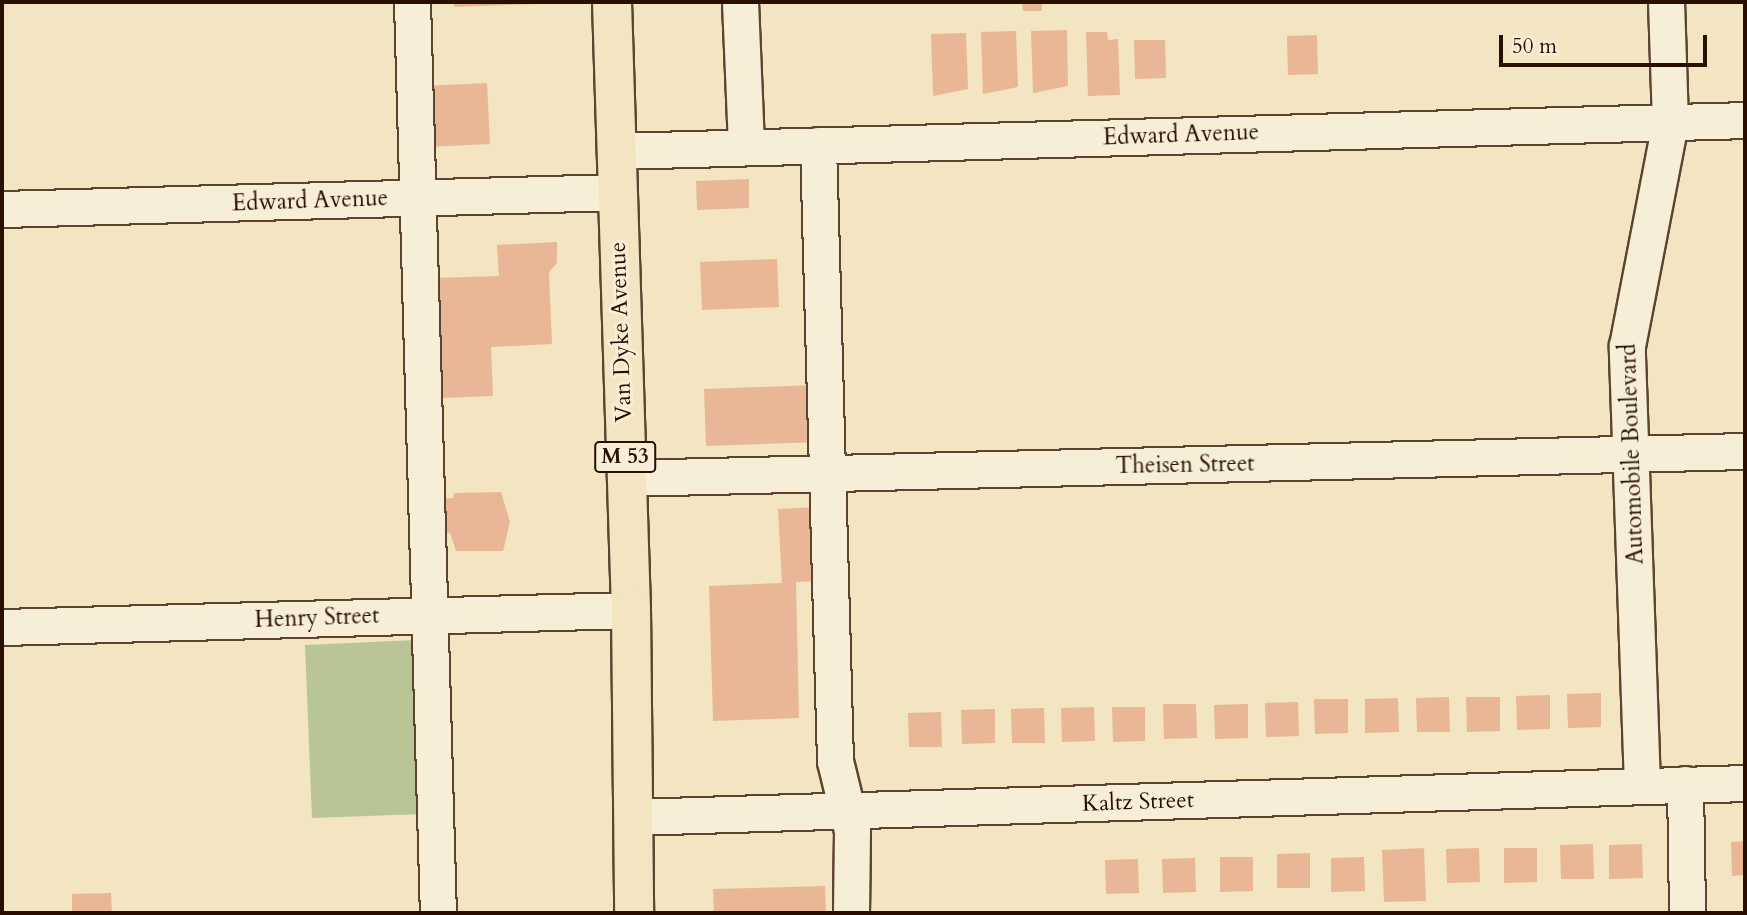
<!DOCTYPE html>
<html>
<head>
<meta charset="utf-8">
<style>
	body { margin:0 }
	#map { position:relative; width:1747px; height:915px; overflow:hidden; background:#f3e5c1; font-family:Cardo,serif }
	div>[style] { position:absolute }
	[style*='--x'] { left:calc(var(--x)*1px); top:calc(var(--y)*1px); width:calc(var(--w)*1px); rotate:calc(var(--a)*1deg) }
	.green>* { inset:0; background:#b9c594 }
	.building>* { inset:0; background:#e9b795 }
	.roads { filter:drop-shadow(2px 0 #5c4430) drop-shadow(-2px 0 #5c4430) drop-shadow(0 2px #5c4430) drop-shadow(0 -2px #5c4430) }
	.minor>* { height:35px; margin:-17.5px; padding:0 17.5px; transform-origin:17.5px; border-radius:17.5px; background:#f7eed7 }
	.major>* { height:38px; margin:-19px; padding:0 19px; transform-origin:19px; border-radius:19px; background:#f3e5c1 }
	span { translate:-50% -50%; white-space:nowrap; text-align:center; line-height:1.15; -webkit-text-stroke:6px #f7eed7; paint-order:stroke }
	.shield-label span { padding:2px 5px; background:#f7eed7; border:2px solid; border-radius:5px; -webkit-text-stroke-width:0 }
	.shield-label { font-size:21px; color:#290f00; font-weight:700 }
	.street-label { font-size:23px; color:#290f00 }
	.frame { position:absolute; inset:0; border:4px solid #290f00; pointer-events:none }
	.scale { position:absolute; left:1499px; top:35px; width:208px; height:32px; box-sizing:border-box; border:4px solid #290f00; border-top:0; padding-left:9px; font-size:21px; line-height:24px; white-space:nowrap; color:#290f00; -webkit-text-stroke:5px #f7eed7; paint-order:stroke }
</style>
</head>
<body>
<div id="map">
	<div class="green">
		<div style="clip-path:polygon(416px 640px,423px 814px,312px 818px,305px 645px)"></div>
	</div>
	<div class="building">
		<div style="clip-path:polygon(454px 2px,539px 2px,539px 4px,454px 7px)"></div>
		<div style="clip-path:polygon(1022px 2px,1042px 2px,1042px 11px,1023px 11px)"></div>
		<div style="clip-path:polygon(1067px 30px,1068px 86px,1033px 93px,1031px 31px)"></div>
		<div style="clip-path:polygon(1016px 31px,1018px 87px,983px 94px,981px 32px)"></div>
		<div style="clip-path:polygon(1086px 32px,1107px 32px,1108px 40px,1118px 39px,1120px 95px,1088px 96px)"></div>
		<div style="clip-path:polygon(966px 33px,968px 89px,933px 96px,931px 34px)"></div>
		<div style="clip-path:polygon(1317px 35px,1318px 74px,1288px 75px,1287px 36px)"></div>
		<div style="clip-path:polygon(1134px 40px,1165px 40px,1166px 78px,1135px 79px)"></div>
		<div style="clip-path:polygon(487px 83px,490px 144px,427px 147px,424px 86px)"></div>
		<div style="clip-path:polygon(749px 179px,749px 208px,697px 210px,696px 181px)"></div>
		<div style="clip-path:polygon(557px 242px,557px 263px,549px 272px,552px 344px,491px 347px,493px 396px,440px 398px,435px 278px,499px 276px,497px 245px)"></div>
		<div style="clip-path:polygon(777px 259px,779px 307px,702px 310px,700px 262px)"></div>
		<div style="clip-path:polygon(816px 385px,818px 442px,706px 446px,704px 389px)"></div>
		<div style="clip-path:polygon(501px 492px,510px 522px,503px 551px,456px 551px,450px 533px,438px 533px,437px 499px,453px 498px,454px 493px)"></div>
		<div style="clip-path:polygon(819px 507px,822px 581px,796px 582px,799px 718px,713px 721px,709px 586px,782px 583px,778px 509px)"></div>
		<div style="clip-path:polygon(1601px 693px,1601px 727px,1568px 728px,1567px 694px)"></div>
		<div style="clip-path:polygon(1550px 695px,1550px 729px,1517px 730px,1516px 696px)"></div>
		<div style="clip-path:polygon(1449px 697px,1450px 732px,1417px 732px,1416px 698px)"></div>
		<div style="clip-path:polygon(1466px 697px,1500px 697px,1500px 731px,1467px 732px)"></div>
		<div style="clip-path:polygon(1398px 698px,1399px 732px,1365px 733px,1365px 699px)"></div>
		<div style="clip-path:polygon(1314px 699px,1348px 699px,1348px 733px,1315px 734px)"></div>
		<div style="clip-path:polygon(1298px 702px,1299px 736px,1266px 737px,1265px 703px)"></div>
		<div style="clip-path:polygon(1163px 704px,1196px 704px,1197px 738px,1164px 739px)"></div>
		<div style="clip-path:polygon(1248px 704px,1248px 738px,1215px 739px,1214px 705px)"></div>
		<div style="clip-path:polygon(1094px 707px,1095px 741px,1062px 742px,1061px 708px)"></div>
		<div style="clip-path:polygon(1112px 707px,1145px 707px,1145px 741px,1113px 742px)"></div>
		<div style="clip-path:polygon(1044px 708px,1045px 743px,1012px 743px,1011px 709px)"></div>
		<div style="clip-path:polygon(995px 709px,995px 743px,962px 744px,961px 710px)"></div>
		<div style="clip-path:polygon(941px 712px,942px 747px,909px 747px,908px 713px)"></div>
		<div style="clip-path:polygon(1745px 841px,1745px 875px,1732px 876px,1731px 842px)"></div>
		<div style="clip-path:polygon(1593px 844px,1594px 879px,1561px 879px,1560px 845px)"></div>
		<div style="clip-path:polygon(1642px 844px,1643px 878px,1609px 879px,1609px 845px)"></div>
		<div style="clip-path:polygon(1424px 848px,1426px 901px,1384px 902px,1382px 850px)"></div>
		<div style="clip-path:polygon(1479px 848px,1480px 882px,1447px 883px,1446px 849px)"></div>
		<div style="clip-path:polygon(1504px 848px,1537px 848px,1537px 882px,1504px 883px)"></div>
		<div style="clip-path:polygon(1310px 853px,1310px 888px,1277px 888px,1277px 854px)"></div>
		<div style="clip-path:polygon(1220px 857px,1253px 857px,1253px 891px,1220px 892px)"></div>
		<div style="clip-path:polygon(1364px 857px,1365px 891px,1331px 892px,1331px 858px)"></div>
		<div style="clip-path:polygon(1195px 858px,1196px 892px,1163px 893px,1162px 859px)"></div>
		<div style="clip-path:polygon(1138px 859px,1139px 893px,1106px 894px,1105px 860px)"></div>
		<div style="clip-path:polygon(825px 886px,826px 913px,714px 913px,713px 889px)"></div>
		<div style="clip-path:polygon(111px 893px,112px 913px,72px 913px,72px 894px)"></div>
	</div>
	<div class="roads">
		<div class="minor">
			<div style="--x:412;--y:2;--w:911;--a:88.37"></div>
			<div style="--x:740;--y:2;--w:145;--a:87.6"></div>
			<div style="--x:818;--y:145;--w:616;--a:88.42"></div>
			<div style="--x:835;--y:761;--w:72;--a:76.3"></div>
			<div style="--x:852;--y:831;--w:82;--a:90.7"></div>
			<div style="--x:617;--y:151;--w:1128;--a:-1.57"></div>
			<div style="--x:2;--y:209;--w:616;--a:-1.58"></div>
			<div style="--x:625;--y:478;--w:1120;--a:-1.38"></div>
			<div style="--x:2;--y:627;--w:629;--a:-1.55"></div>
			<div style="--x:1685;--y:784;--w:129;--a:89.1"></div>
			<div style="--x:1642;--y:785;--w:439;--a:-92"></div>
			<div style="--x:1627;--y:346;--w:228;--a:-79.1"></div>
			<div style="--x:1670;--y:122;--w:120;--a:-91.9"></div>
			<div style="--x:633;--y:817;--w:1113;--a:-1.75"></div>
		</div>
		<div class="major">
			<div style="--x:612;--y:2;--w:608;--a:88.21"></div>
			<div style="--x:631;--y:610;--w:303;--a:89.4"></div>
		</div>
	</div>
	<div class="shield-label">
		<span style="left:625px;top:457px">M 53</span>
	</div>
	<div class="street-label">
		<span style="left:1181px;top:135px;rotate:-2deg">Edward Avenue</span>
		<span style="left:310px;top:201px;rotate:-2deg">Edward Avenue</span>
		<span style="left:621px;top:332px;rotate:-92deg">Van Dyke Avenue</span>
		<span style="left:1632px;top:454px;rotate:-92deg">Automobile Boulevard</span>
		<span style="left:1185px;top:465px;rotate:-1deg">Theisen Street</span>
		<span style="left:317px;top:618px;rotate:-2deg">Henry Street</span>
		<span style="left:1138px;top:802px;rotate:-2deg">Kaltz Street</span>
	</div>
	<div class="frame"></div>
	<div class="scale">50 m</div>
</div>
</body>
</html>
